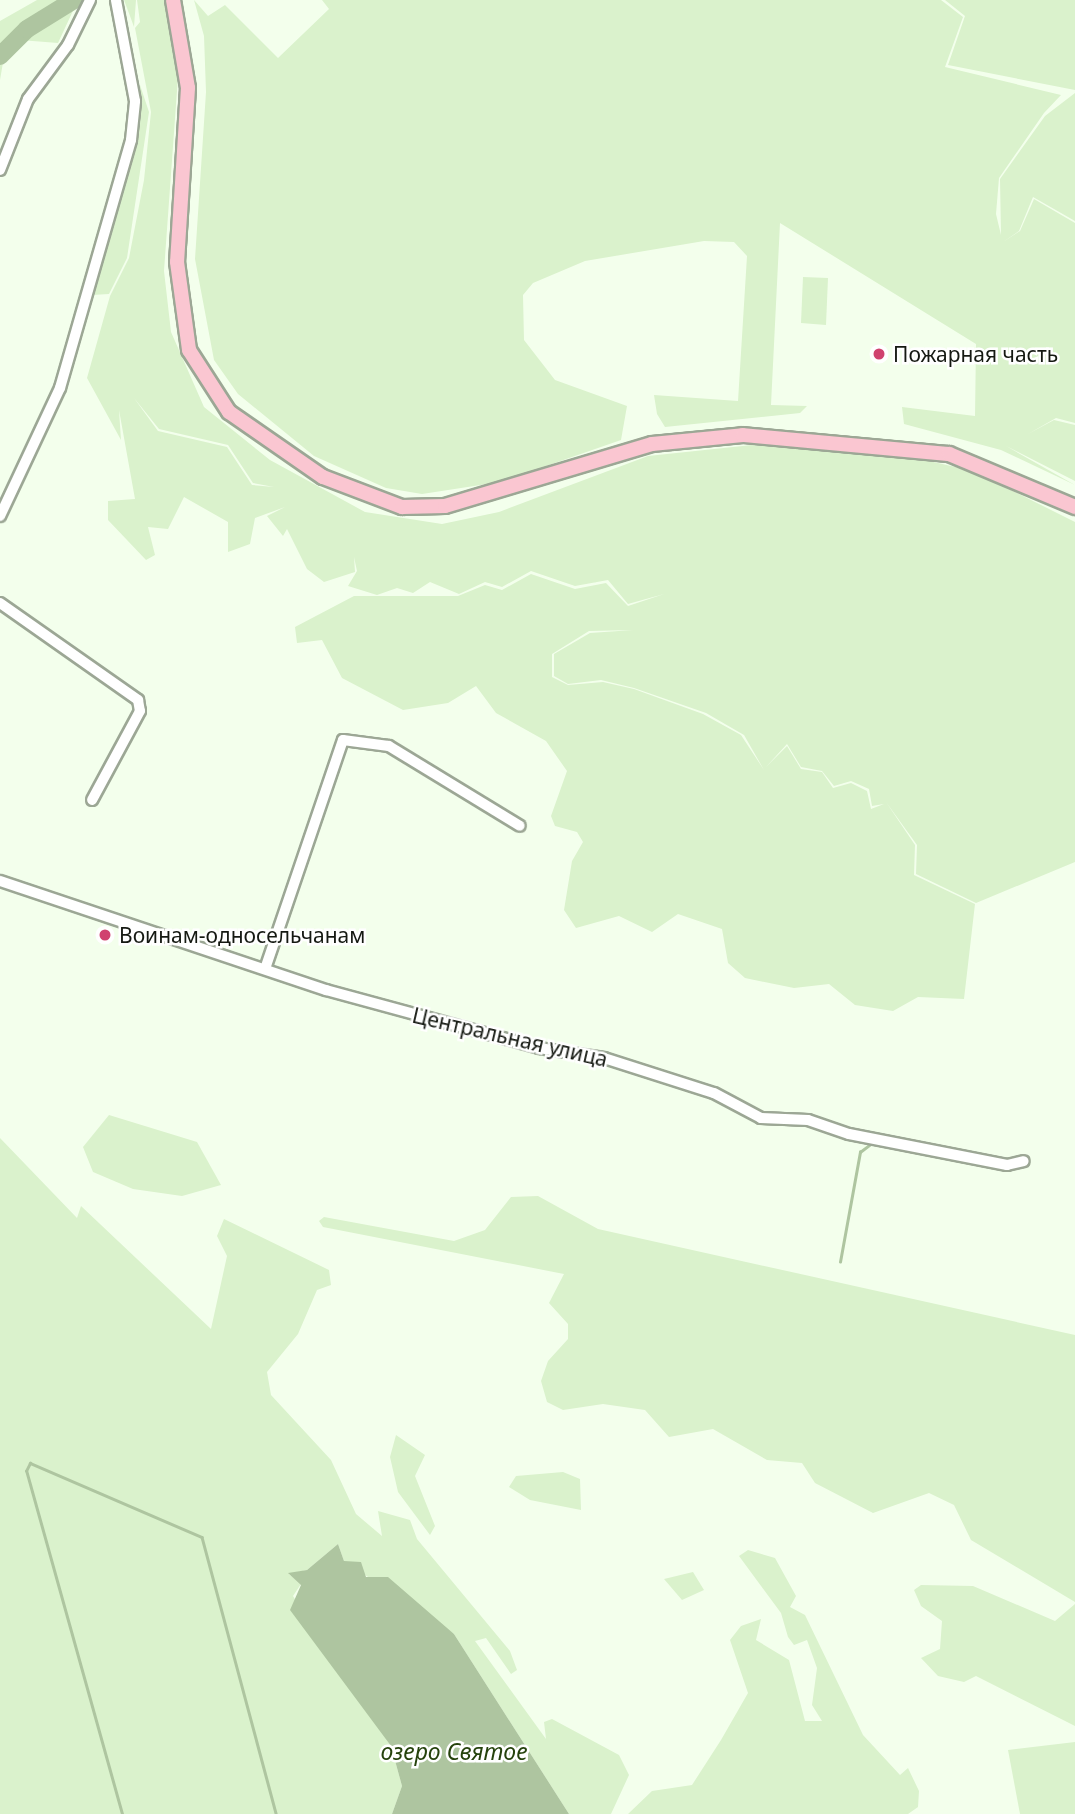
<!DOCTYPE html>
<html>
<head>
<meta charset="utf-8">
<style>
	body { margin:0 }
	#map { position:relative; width:1075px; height:1814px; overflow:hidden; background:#f3ffec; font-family:"Noto Sans",sans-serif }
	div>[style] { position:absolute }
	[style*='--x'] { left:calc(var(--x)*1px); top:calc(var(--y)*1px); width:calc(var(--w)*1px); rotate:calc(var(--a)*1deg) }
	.green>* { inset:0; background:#daf2cc }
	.water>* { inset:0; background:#aec5a0 }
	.stream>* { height:2.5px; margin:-1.25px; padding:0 1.25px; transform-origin:1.25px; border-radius:1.25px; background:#aec5a0 }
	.river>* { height:18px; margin:-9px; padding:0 9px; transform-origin:9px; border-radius:9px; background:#aec5a0 }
	.roads { filter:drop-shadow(2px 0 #9ca795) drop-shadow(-2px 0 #9ca795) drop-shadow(0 2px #9ca795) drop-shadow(0 -2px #9ca795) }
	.minor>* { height:10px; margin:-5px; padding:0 5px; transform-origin:5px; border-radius:5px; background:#fff }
	.major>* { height:14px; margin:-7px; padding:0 7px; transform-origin:7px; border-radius:7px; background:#fac6d1 }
	.dots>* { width:19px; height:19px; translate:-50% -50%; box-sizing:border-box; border:4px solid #fff; border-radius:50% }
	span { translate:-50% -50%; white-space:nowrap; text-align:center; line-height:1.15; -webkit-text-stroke:5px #fff; paint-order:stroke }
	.poi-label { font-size:21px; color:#151912 }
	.left { translate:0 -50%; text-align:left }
	.street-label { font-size:21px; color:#151912 }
	.water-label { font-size:23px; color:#25420c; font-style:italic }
</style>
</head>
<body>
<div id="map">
	<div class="green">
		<div style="clip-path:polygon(37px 0,78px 0,58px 43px,7px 39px,0 80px,0 21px)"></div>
		<div style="clip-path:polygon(124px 0,136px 0,134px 27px,130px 16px)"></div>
		<div style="clip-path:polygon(evenodd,137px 0,168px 0,175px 31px,178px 77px,164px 271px,171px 332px,204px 407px,270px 460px,365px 512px,442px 524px,499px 512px,648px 456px,752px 445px,916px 458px,973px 471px,1075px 522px,1075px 862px,976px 903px,916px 874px,917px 845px,886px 802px,915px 845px,914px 875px,975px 904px,964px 999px,918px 997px,893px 1011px,855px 1005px,829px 984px,794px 988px,745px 978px,728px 963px,722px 929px,678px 914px,652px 932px,619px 916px,576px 928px,564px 910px,572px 861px,583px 842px,577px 832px,555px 826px,551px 816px,567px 771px,546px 741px,496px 713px,476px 686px,448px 703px,403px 710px,342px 678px,322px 640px,297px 643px,295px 627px,354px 596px,458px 596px,485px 585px,502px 590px,531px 574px,575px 589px,606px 583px,628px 606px,664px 594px,628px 604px,608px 580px,575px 586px,531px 571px,502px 587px,485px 582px,459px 594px,430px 582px,413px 593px,397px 588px,377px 595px,348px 586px,357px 571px,354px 557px,355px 572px,324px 582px,307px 569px,287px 529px,283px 536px,267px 516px,285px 507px,255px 518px,250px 544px,228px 552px,228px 522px,184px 497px,168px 529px,148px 527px,155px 555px,146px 560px,108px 520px,108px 501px,135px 499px,119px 410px,121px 440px,87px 378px,110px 296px,129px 258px,144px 180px,151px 112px,135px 28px,140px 22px,137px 0,134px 398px,159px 429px,228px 445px,253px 483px,274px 487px,252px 485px,227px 447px,158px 431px,134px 398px,137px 0,633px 630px,590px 633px,554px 654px,554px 676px,568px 684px,601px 680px,634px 688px,706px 713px,744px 735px,764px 770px,741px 735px,703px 714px,634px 689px,603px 682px,568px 685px,552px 677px,552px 654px,589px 631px,633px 630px,137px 0,787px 744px,801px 767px,822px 771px,834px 786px,851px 781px,869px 789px,872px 806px,884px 804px,871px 809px,867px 791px,851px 783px,833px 788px,822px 772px,801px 769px,787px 746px,766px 767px,787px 744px)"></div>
		<div style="clip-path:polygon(194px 0,208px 16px,225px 5px,278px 58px,329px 9px,322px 0,941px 0,963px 17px,945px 67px,1061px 95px,1044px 113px,999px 178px,996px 214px,1001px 235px,1000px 179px,1045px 116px,1075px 93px,1075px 221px,1033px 197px,1019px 231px,1003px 242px,1020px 231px,1034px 199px,1075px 223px,1075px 423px,1056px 418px,1028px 434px,1054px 420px,1075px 425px,1075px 481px,1006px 446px,1075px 485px,1001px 450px,904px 424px,902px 407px,975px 416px,976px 344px,780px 223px,771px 405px,807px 406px,800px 413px,665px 427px,657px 414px,654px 395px,738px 401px,747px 256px,734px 242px,704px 241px,585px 261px,533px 283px,523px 295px,524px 340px,555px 380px,627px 406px,621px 440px,500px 482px,422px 494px,386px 488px,314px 456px,238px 394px,214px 360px,195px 259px,206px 92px,204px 36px)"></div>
		<div style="clip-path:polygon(945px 0,1075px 0,1075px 90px,948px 65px,965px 16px)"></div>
		<div style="clip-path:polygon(140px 85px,149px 112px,127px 258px,109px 294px,92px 295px,136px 145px)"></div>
		<div style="clip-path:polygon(803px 277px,828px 278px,826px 325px,801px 323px)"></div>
		<div style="clip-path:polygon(109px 1115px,197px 1142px,221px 1185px,182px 1196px,133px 1189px,93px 1172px,83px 1147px)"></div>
		<div style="clip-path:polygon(0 1138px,77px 1218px,81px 1206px,211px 1329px,227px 1256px,217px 1236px,224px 1219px,329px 1270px,331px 1285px,317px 1290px,298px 1334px,267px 1372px,271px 1395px,331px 1460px,356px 1514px,382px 1536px,378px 1511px,410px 1520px,417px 1539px,510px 1651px,517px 1670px,511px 1674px,486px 1638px,475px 1641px,546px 1739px,544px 1722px,552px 1719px,619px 1755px,629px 1775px,611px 1814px,569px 1814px,454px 1634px,344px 1561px,338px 1544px,307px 1570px,289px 1574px,301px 1584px,293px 1596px,391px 1746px,402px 1786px,392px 1814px,0 1814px)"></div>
		<div style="clip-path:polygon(538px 1196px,598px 1229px,1075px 1335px,1075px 1602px,971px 1540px,954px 1505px,929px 1493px,873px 1513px,815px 1483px,802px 1463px,767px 1460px,713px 1429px,669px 1437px,645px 1410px,603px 1404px,563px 1410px,547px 1402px,541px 1381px,548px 1361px,568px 1339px,568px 1324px,549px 1303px,564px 1274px,323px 1227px,319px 1221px,324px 1217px,454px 1241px,485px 1230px,511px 1197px)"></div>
		<div style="clip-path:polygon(396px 1435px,425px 1455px,415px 1476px,435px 1526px,430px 1535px,398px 1492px,390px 1457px)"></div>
		<div style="clip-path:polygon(563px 1472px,580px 1479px,581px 1510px,530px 1500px,509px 1487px,516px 1476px)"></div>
		<div style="clip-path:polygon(748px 1550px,775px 1558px,796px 1596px,790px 1607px,805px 1615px,863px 1735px,900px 1775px,908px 1768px,919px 1791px,918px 1807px,908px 1814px,628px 1814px,652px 1791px,692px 1785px,721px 1740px,748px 1693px,730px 1640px,741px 1626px,761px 1619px,756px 1640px,789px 1660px,805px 1721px,822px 1721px,812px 1705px,817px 1668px,807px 1640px,794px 1645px,788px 1637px,781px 1613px,739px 1556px)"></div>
		<div style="clip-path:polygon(693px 1572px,704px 1590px,682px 1600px,664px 1579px)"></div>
		<div style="clip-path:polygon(921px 1585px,973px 1586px,1055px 1621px,1075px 1604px,1075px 1726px,976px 1676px,964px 1682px,938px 1676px,921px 1658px,940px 1649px,942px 1621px,921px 1606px,914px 1590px)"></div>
		<div style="clip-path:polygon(1075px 1742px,1075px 1814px,1020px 1814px,1008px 1750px)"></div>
	</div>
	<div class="water">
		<div style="clip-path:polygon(338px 1544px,344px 1561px,361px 1562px,366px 1577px,388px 1577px,454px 1634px,569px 1814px,392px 1814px,402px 1786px,391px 1746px,290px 1610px,301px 1585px,288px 1573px,307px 1570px)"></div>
	</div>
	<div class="stream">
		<div style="--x:840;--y:1262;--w:112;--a:-79.7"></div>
		<div style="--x:860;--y:1152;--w:15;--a:-37"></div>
		<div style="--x:122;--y:1814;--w:356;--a:-105.6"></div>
		<div style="--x:26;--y:1471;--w:9;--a:-63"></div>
		<div style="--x:30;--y:1463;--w:187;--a:23.3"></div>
		<div style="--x:202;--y:1537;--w:287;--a:75"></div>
	</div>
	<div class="river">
		<div style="--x:0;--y:56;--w:38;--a:-45"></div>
		<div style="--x:27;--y:29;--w:55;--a:-31.7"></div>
	</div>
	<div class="roads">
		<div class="minor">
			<div style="--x:0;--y:170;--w:76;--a:-68.5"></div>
			<div style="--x:28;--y:99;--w:67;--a:-53.5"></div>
			<div style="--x:68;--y:45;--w:50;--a:-63.9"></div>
			<div style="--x:0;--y:516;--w:141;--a:-64.9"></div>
			<div style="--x:60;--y:388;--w:258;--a:-74"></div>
			<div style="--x:131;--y:140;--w:39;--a:-84"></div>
			<div style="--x:135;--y:101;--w:103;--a:-100.7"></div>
			<div style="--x:0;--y:603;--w:169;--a:35.1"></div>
			<div style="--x:138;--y:700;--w:11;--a:80"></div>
			<div style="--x:140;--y:711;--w:101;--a:118.3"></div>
			<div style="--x:0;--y:881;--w:344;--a:18.5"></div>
			<div style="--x:326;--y:990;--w:221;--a:15.2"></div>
			<div style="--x:539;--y:1048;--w:66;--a:8.7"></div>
			<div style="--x:604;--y:1058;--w:115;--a:17.7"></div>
			<div style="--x:714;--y:1093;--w:53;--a:28"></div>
			<div style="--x:761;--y:1118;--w:47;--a:2.4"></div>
			<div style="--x:808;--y:1120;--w:43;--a:18.9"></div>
			<div style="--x:849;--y:1134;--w:161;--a:11.1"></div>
			<div style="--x:1007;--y:1165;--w:17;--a:-13"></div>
			<div style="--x:265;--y:969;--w:242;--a:-71.2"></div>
			<div style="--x:343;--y:740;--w:46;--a:7.4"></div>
			<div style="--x:389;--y:746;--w:153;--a:31.4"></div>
		</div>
		<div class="major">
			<div style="--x:173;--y:0;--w:89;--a:80.3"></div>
			<div style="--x:188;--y:88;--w:174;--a:93.6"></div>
			<div style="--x:177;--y:262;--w:89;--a:82.2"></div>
			<div style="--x:189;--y:350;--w:74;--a:57.2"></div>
			<div style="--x:229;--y:412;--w:114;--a:34.7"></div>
			<div style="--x:323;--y:477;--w:85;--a:20.8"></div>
			<div style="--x:402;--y:507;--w:43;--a:-1.3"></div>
			<div style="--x:445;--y:506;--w:216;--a:-16.7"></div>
			<div style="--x:652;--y:444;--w:91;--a:-5.6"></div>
			<div style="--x:743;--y:435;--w:207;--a:5.3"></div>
			<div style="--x:949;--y:454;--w:137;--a:22.8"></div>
		</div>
	</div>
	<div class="dots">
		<div style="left:879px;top:354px;background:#d0426f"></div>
		<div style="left:105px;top:935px;background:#d0426f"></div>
	</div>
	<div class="poi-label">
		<span class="left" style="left:893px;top:354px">Пожарная часть</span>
		<span class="left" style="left:119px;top:935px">Воинам-односельчанам</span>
	</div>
	<div class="street-label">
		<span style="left:510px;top:1037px;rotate:13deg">Центральная улица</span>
	</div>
	<div class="water-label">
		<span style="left:454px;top:1751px">озеро Святое</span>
	</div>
</div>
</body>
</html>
